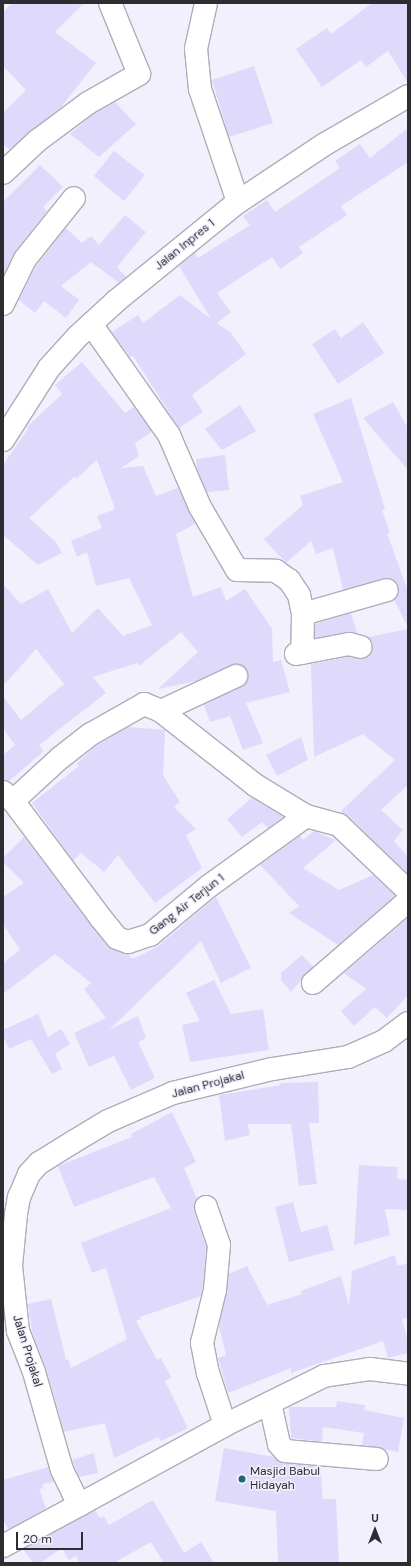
<!DOCTYPE html>
<html>
<head>
<meta charset="utf-8">
<style>
	body { margin:0 }
	#map { position:relative; width:411px; height:1566px; overflow:hidden; background:#f2f0fd; font-family:"DM Sans",sans-serif }
	div>[style] { position:absolute }
	[style*='--x'] { left:calc(var(--x)*1px); top:calc(var(--y)*1px); width:calc(var(--w)*1px); rotate:calc(var(--a)*1deg) }
	.building>* { inset:0; background:#dfd9fb }
	.roads { filter:drop-shadow(1px 0 #aeadb9) drop-shadow(-1px 0 #aeadb9) drop-shadow(0 1px #aeadb9) drop-shadow(0 -1px #aeadb9) }
	.minor>* { height:22px; margin:-11px; padding:0 11px; transform-origin:11px; border-radius:11px; background:#fff }
	.dots>* { width:11px; height:11px; translate:-50% -50%; box-sizing:border-box; border:2px solid #f2f0fd; border-radius:50% }
	span { translate:-50% -50%; white-space:nowrap; text-align:center; line-height:1.15; -webkit-text-stroke:3px #f2f0fd; paint-order:stroke }
	.street-label { font-size:12px; color:#2d2c31 }
	.poi-label { font-size:12px; color:#2d2c31 }
	.left { translate:0 -50%; text-align:left }
	.frame { position:absolute; inset:0; border:4px solid #2d2c31; pointer-events:none }
	.north { position:absolute; left:355px; top:1510px; width:40px; height:40px; -webkit-text-stroke:3px #f2f0fd; paint-order:stroke; rotate:0deg; font-size:11px; font-weight:700; line-height:16px; text-align:center; color:#2d2c31 }
	.north::after { content:''; display:block; margin:auto; width:14px; height:18px; background:#2d2c31; clip-path:polygon(50% 0,100% 100%,50% 72%,0 100%) }
	.scale { position:absolute; left:16px; top:1532px; width:67px; height:18px; box-sizing:border-box; border:2px solid #2d2c31; border-top:0; padding-left:5px; font-size:12px; line-height:14px; white-space:nowrap; color:#2d2c31; -webkit-text-stroke:3px #f2f0fd; paint-order:stroke }
</style>
</head>
<body>
<div id="map">
	<div class="building">
		<div style="clip-path:polygon(12px 3px,84px 3px,55px 32px,96px 63px,61px 107px,10px 149px,3px 145px,3px 113px,26px 90px,3px 66px,3px 12px)"></div>
		<div style="clip-path:polygon(372px 3px,408px 3px,408px 83px,388px 51px,366px 67px,361px 60px,322px 87px,296px 49px,327px 28px,331px 34px)"></div>
		<div style="clip-path:polygon(254px 66px,273px 123px,229px 137px,212px 80px)"></div>
		<div style="clip-path:polygon(115px 102px,136px 124px,99px 157px,70px 134px,95px 113px)"></div>
		<div style="clip-path:polygon(408px 128px,408px 162px,341px 206px,347px 215px,299px 247px,303px 253px,280px 269px,272px 257px,217px 293px,231px 312px,217px 323px,231px 333px,246px 354px,192px 395px,203px 412px,179px 428px,133px 356px,130px 357px,112px 332px,138px 315px,143px 323px,180px 295px,211px 319px,179px 266px,195px 253px,198px 258px,250px 225px,243px 216px,267px 200px,275px 212px,340px 168px,335px 161px,360px 144px,370px 158px)"></div>
		<div style="clip-path:polygon(114px 151px,145px 175px,124px 201px,94px 176px)"></div>
		<div style="clip-path:polygon(40px 165px,63px 187px,43px 207px,47px 211px,15px 251px,3px 276px,3px 202px)"></div>
		<div style="clip-path:polygon(125px 215px,146px 232px,117px 267px,126px 277px,119px 283px,91px 262px,61px 286px,79px 300px,66px 318px,44px 301px,35px 313px,19px 300px,36px 266px,66px 228px,82px 243px,91px 236px,99px 245px)"></div>
		<div style="clip-path:polygon(363px 322px,384px 353px,338px 384px,312px 344px,335px 329px,341px 338px)"></div>
		<div style="clip-path:polygon(82px 362px,125px 413px,134px 407px,152px 432px,135px 443px,139px 456px,121px 468px,143px 466px,156px 496px,178px 488px,195px 524px,176px 534px,193px 597px,221px 587px,226px 601px,245px 589px,272px 629px,273px 662px,281px 660px,290px 692px,246px 703px,263px 743px,243px 750px,230px 716px,210px 722px,204px 705px,246px 683px,248px 677px,243px 666px,231px 665px,196px 681px,158px 689px,198px 652px,181px 632px,139px 666px,137px 663px,93px 677px,106px 693px,39px 745px,44px 751px,9px 781px,3px 780px,3px 755px,15px 745px,3px 728px,3px 696px,21px 720px,64px 684px,36px 649px,3px 686px,3px 584px,21px 604px,48px 589px,72px 633px,98px 608px,123px 636px,152px 625px,129px 578px,96px 586px,87px 552px,77px 557px,71px 541px,102px 528px,97px 516px,115px 509px,97px 460px,76px 479px,75px 476px,29px 518px,56px 542px,62px 553px,38px 565px,3px 535px,3px 465px,28px 429px,27px 427px,62px 394px,55px 385px)"></div>
		<div style="clip-path:polygon(351px 398px,385px 509px,382px 510px,390px 533px,387px 533px,408px 591px,408px 627px,394px 600px,399px 593px,395px 581px,384px 578px,343px 590px,333px 548px,316px 554px,311px 541px,286px 563px,264px 539px,303px 505px,300px 496px,343px 482px,313px 414px)"></div>
		<div style="clip-path:polygon(393px 402px,408px 428px,408px 470px,363px 418px)"></div>
		<div style="clip-path:polygon(240px 405px,256px 431px,222px 450px,205px 429px)"></div>
		<div style="clip-path:polygon(225px 455px,229px 490px,207px 492px,197px 469px,196px 459px)"></div>
		<div style="clip-path:polygon(351px 613px,357px 633px,347px 632px,315px 638px,315px 624px)"></div>
		<div style="clip-path:polygon(408px 629px,408px 785px,381px 810px,403px 830px,394px 841px,408px 857px,408px 874px,348px 816px,340px 812px,395px 760px,363px 734px,314px 757px,311px 664px,349px 657px,365px 659px,373px 650px,373px 643px,368px 637px)"></div>
		<div style="clip-path:polygon(128px 727px,165px 730px,163px 775px,180px 802px,174px 807px,196px 829px,186px 835px,202px 868px,155px 903px,118px 855px,104px 872px,81px 853px,73px 861px,32px 803px,79px 766px,76px 764px,96px 746px)"></div>
		<div style="clip-path:polygon(301px 737px,308px 760px,277px 776px,266px 755px)"></div>
		<div style="clip-path:polygon(252px 798px,283px 817px,268px 828px,262px 822px,242px 837px,227px 819px)"></div>
		<div style="clip-path:polygon(314px 831px,336px 840px,303px 868px,339px 890px,373px 875px,395px 896px,338px 945px,289px 913px,299px 906px,260px 865px,300px 836px,303px 840px)"></div>
		<div style="clip-path:polygon(24px 837px,107px 946px,128px 954px,133px 959px,157px 947px,216px 897px,251px 968px,221px 983px,201px 941px,109px 1030px,138px 1016px,146px 1038px,138px 1042px,155px 1078px,131px 1090px,114px 1056px,89px 1067px,74px 1033px,106px 1018px,84px 989px,91px 983px,55px 954px,3px 994px,3px 963px,20px 950px,3px 924px,3px 897px,24px 883px,3px 862px,3px 858px)"></div>
		<div style="clip-path:polygon(408px 918px,408px 995px,387px 1018px,375px 1007px,354px 1026px,341px 1011px,366px 989px,344px 973px)"></div>
		<div style="clip-path:polygon(302px 955px,313px 967px,291px 992px,281px 980px,281px 973px)"></div>
		<div style="clip-path:polygon(214px 980px,231px 1014px,263px 1009px,269px 1050px,190px 1062px,182px 1025px,200px 1021px,186px 993px)"></div>
		<div style="clip-path:polygon(38px 1014px,48px 1037px,61px 1029px,70px 1044px,55px 1054px,62px 1069px,52px 1074px,31px 1039px,9px 1049px,3px 1036px,3px 1030px)"></div>
		<div style="clip-path:polygon(318px 1082px,319px 1123px,309px 1123px,317px 1184px,299px 1186px,291px 1124px,248px 1124px,250px 1135px,225px 1141px,219px 1095px,281px 1085px,280px 1083px)"></div>
		<div style="clip-path:polygon(172px 1112px,196px 1162px,184px 1168px,197px 1199px,194px 1211px,206px 1247px,203px 1288px,201px 1296px,140px 1317px,141px 1319px,136px 1321px,157px 1360px,161px 1358px,171px 1377px,165px 1381px,188px 1428px,161px 1441px,158px 1437px,114px 1458px,105px 1423px,64px 1432px,46px 1368px,32px 1332px,28px 1304px,51px 1299px,66px 1360px,68px 1359px,71px 1368px,127px 1339px,106px 1268px,92px 1273px,81px 1243px,171px 1208px,154px 1177px,74px 1207px,58px 1166px,132px 1137px,131px 1134px)"></div>
		<div style="clip-path:polygon(359px 1165px,398px 1167px,397px 1179px,408px 1180px,408px 1210px,385px 1209px,390px 1235px,354px 1245px)"></div>
		<div style="clip-path:polygon(293px 1202px,301px 1232px,327px 1225px,334px 1250px,289px 1262px,275px 1207px)"></div>
		<div style="clip-path:polygon(395px 1255px,397px 1266px,408px 1263px,408px 1318px,402px 1319px,408px 1341px,408px 1353px,388px 1358px,383px 1341px,291px 1373px,291px 1368px,228px 1393px,218px 1358px,226px 1355px,219px 1327px,229px 1274px,247px 1266px,267px 1305px,302px 1294px,301px 1291px,341px 1276px,349px 1306px,352px 1271px)"></div>
		<div style="clip-path:polygon(337px 1401px,365px 1405px,364px 1410px,404px 1418px,398px 1452px,362px 1445px,364px 1433px,323px 1427px,322px 1442px,291px 1438px,289px 1407px,336px 1407px)"></div>
		<div style="clip-path:polygon(224px 1448px,274px 1457px,284px 1463px,320px 1467px,323px 1499px,336px 1499px,339px 1563px,278px 1563px,276px 1511px,215px 1501px)"></div>
		<div style="clip-path:polygon(94px 1453px,98px 1473px,79px 1477px,72px 1460px)"></div>
		<div style="clip-path:polygon(48px 1467px,54px 1482px,42px 1484px,44px 1488px,39px 1489px,46px 1508px,9px 1529px,3px 1521px,3px 1480px)"></div>
		<div style="clip-path:polygon(153px 1500px,184px 1553px,201px 1542px,214px 1563px,164px 1563px,151px 1542px,114px 1563px,80px 1563px,76px 1556px,69px 1560px,62px 1548px,40px 1563px,33px 1563px,23px 1549px,95px 1510px,100px 1518px,104px 1516px,109px 1525px)"></div>
	</div>
	<div class="roads">
		<div class="minor">
			<div style="--x:206;--y:3;--w:47;--a:102.3"></div>
			<div style="--x:196;--y:49;--w:40;--a:84.3"></div>
			<div style="--x:200;--y:89;--w:119;--a:71.4"></div>
			<div style="--x:3;--y:173;--w:47;--a:-43.3"></div>
			<div style="--x:37;--y:141;--w:64;--a:-36.7"></div>
			<div style="--x:88;--y:103;--w:59;--a:-29.6"></div>
			<div style="--x:139;--y:74;--w:77;--a:-112.2"></div>
			<div style="--x:3;--y:304;--w:50;--a:-63.9"></div>
			<div style="--x:25;--y:259;--w:78;--a:-51.2"></div>
			<div style="--x:91;--y:324;--w:136;--a:54.9"></div>
			<div style="--x:169;--y:435;--w:78;--a:66.7"></div>
			<div style="--x:200;--y:507;--w:73;--a:59.6"></div>
			<div style="--x:237;--y:570;--w:39;--a:1"></div>
			<div style="--x:276;--y:571;--w:16;--a:35"></div>
			<div style="--x:289;--y:580;--w:18;--a:56"></div>
			<div style="--x:299;--y:595;--w:19;--a:78"></div>
			<div style="--x:303;--y:614;--w:39;--a:91"></div>
			<div style="--x:3;--y:440;--w:85;--a:-57.4"></div>
			<div style="--x:49;--y:368;--w:43;--a:-47.8"></div>
			<div style="--x:78;--y:336;--w:52;--a:-42.6"></div>
			<div style="--x:116;--y:301;--w:157;--a:-39.1"></div>
			<div style="--x:238;--y:202;--w:105;--a:-33.7"></div>
			<div style="--x:325;--y:144;--w:96;--a:-30"></div>
			<div style="--x:303;--y:614;--w:87;--a:-15.9"></div>
			<div style="--x:296;--y:654;--w:54;--a:-10.7"></div>
			<div style="--x:349;--y:644;--w:12;--a:14"></div>
			<div style="--x:161;--y:711;--w:83;--a:-25"></div>
			<div style="--x:3;--y:792;--w:13;--a:42"></div>
			<div style="--x:13;--y:801;--w:145;--a:53.1"></div>
			<div style="--x:100;--y:917;--w:27;--a:51"></div>
			<div style="--x:117;--y:938;--w:12;--a:20"></div>
			<div style="--x:128;--y:942;--w:23;--a:-18"></div>
			<div style="--x:150;--y:935;--w:77;--a:-39.7"></div>
			<div style="--x:209;--y:886;--w:120;--a:-35.8"></div>
			<div style="--x:13;--y:801;--w:64;--a:-42.5"></div>
			<div style="--x:60;--y:758;--w:39;--a:-38"></div>
			<div style="--x:91;--y:734;--w:61;--a:-29.5"></div>
			<div style="--x:144;--y:704;--w:18;--a:22"></div>
			<div style="--x:161;--y:711;--w:120;--a:38.2"></div>
			<div style="--x:255;--y:785;--w:60;--a:31.3"></div>
			<div style="--x:306;--y:816;--w:34;--a:15"></div>
			<div style="--x:339;--y:825;--w:95;--a:43.7"></div>
			<div style="--x:313;--y:983;--w:125;--a:-40.8"></div>
			<div style="--x:408;--y:1023;--w:30;--a:143"></div>
			<div style="--x:384;--y:1041;--w:39;--a:156"></div>
			<div style="--x:348;--y:1057;--w:77;--a:171"></div>
			<div style="--x:272;--y:1069;--w:102;--a:166.4"></div>
			<div style="--x:173;--y:1093;--w:71;--a:156.7"></div>
			<div style="--x:108;--y:1121;--w:41;--a:149"></div>
			<div style="--x:73;--y:1142;--w:40;--a:148"></div>
			<div style="--x:39;--y:1163;--w:15;--a:132"></div>
			<div style="--x:29;--y:1174;--w:25;--a:113"></div>
			<div style="--x:19;--y:1197;--w:17;--a:100"></div>
			<div style="--x:16;--y:1214;--w:52;--a:95.5"></div>
			<div style="--x:11;--y:1266;--w:65;--a:83.9"></div>
			<div style="--x:18;--y:1331;--w:44;--a:68.7"></div>
			<div style="--x:34;--y:1372;--w:102;--a:74.1"></div>
			<div style="--x:62;--y:1470;--w:39;--a:64"></div>
			<div style="--x:79;--y:1505;--w:166;--a:-28.7"></div>
			<div style="--x:225;--y:1425;--w:110;--a:-26.3"></div>
			<div style="--x:324;--y:1376;--w:47;--a:-8.7"></div>
			<div style="--x:370;--y:1369;--w:38;--a:7"></div>
			<div style="--x:206;--y:1207;--w:40;--a:71.1"></div>
			<div style="--x:219;--y:1245;--w:45;--a:95.1"></div>
			<div style="--x:215;--y:1290;--w:55;--a:103.8"></div>
			<div style="--x:202;--y:1343;--w:31;--a:79"></div>
			<div style="--x:208;--y:1373;--w:55;--a:71.9"></div>
			<div style="--x:270;--y:1403;--w:42;--a:77.6"></div>
			<div style="--x:279;--y:1444;--w:9;--a:49"></div>
			<div style="--x:285;--y:1451;--w:92;--a:5"></div>
			<div style="--x:3;--y:1546;--w:86;--a:-28.3"></div>
		</div>
	</div>
	<div class="dots">
		<div style="left:242px;top:1479px;background:#216877"></div>
	</div>
	<div class="street-label">
		<span style="left:185px;top:245px;rotate:-39deg">Jalan Inpres 1</span>
		<span style="left:187px;top:905px;rotate:-38deg">Gang Air Terjun 1</span>
		<span style="left:208px;top:1085px;rotate:-15deg">Jalan Projakal</span>
		<span style="left:27px;top:1351px;rotate:73deg">Jalan Projakal</span>
	</div>
	<div class="poi-label">
		<span class="left" style="left:250px;top:1479px">Masjid Babul<br>Hidayah</span>
	</div>
	<div class="frame"></div>
	<div class="north">U</div>
	<div class="scale">20 m</div>
</div>
</body>
</html>
